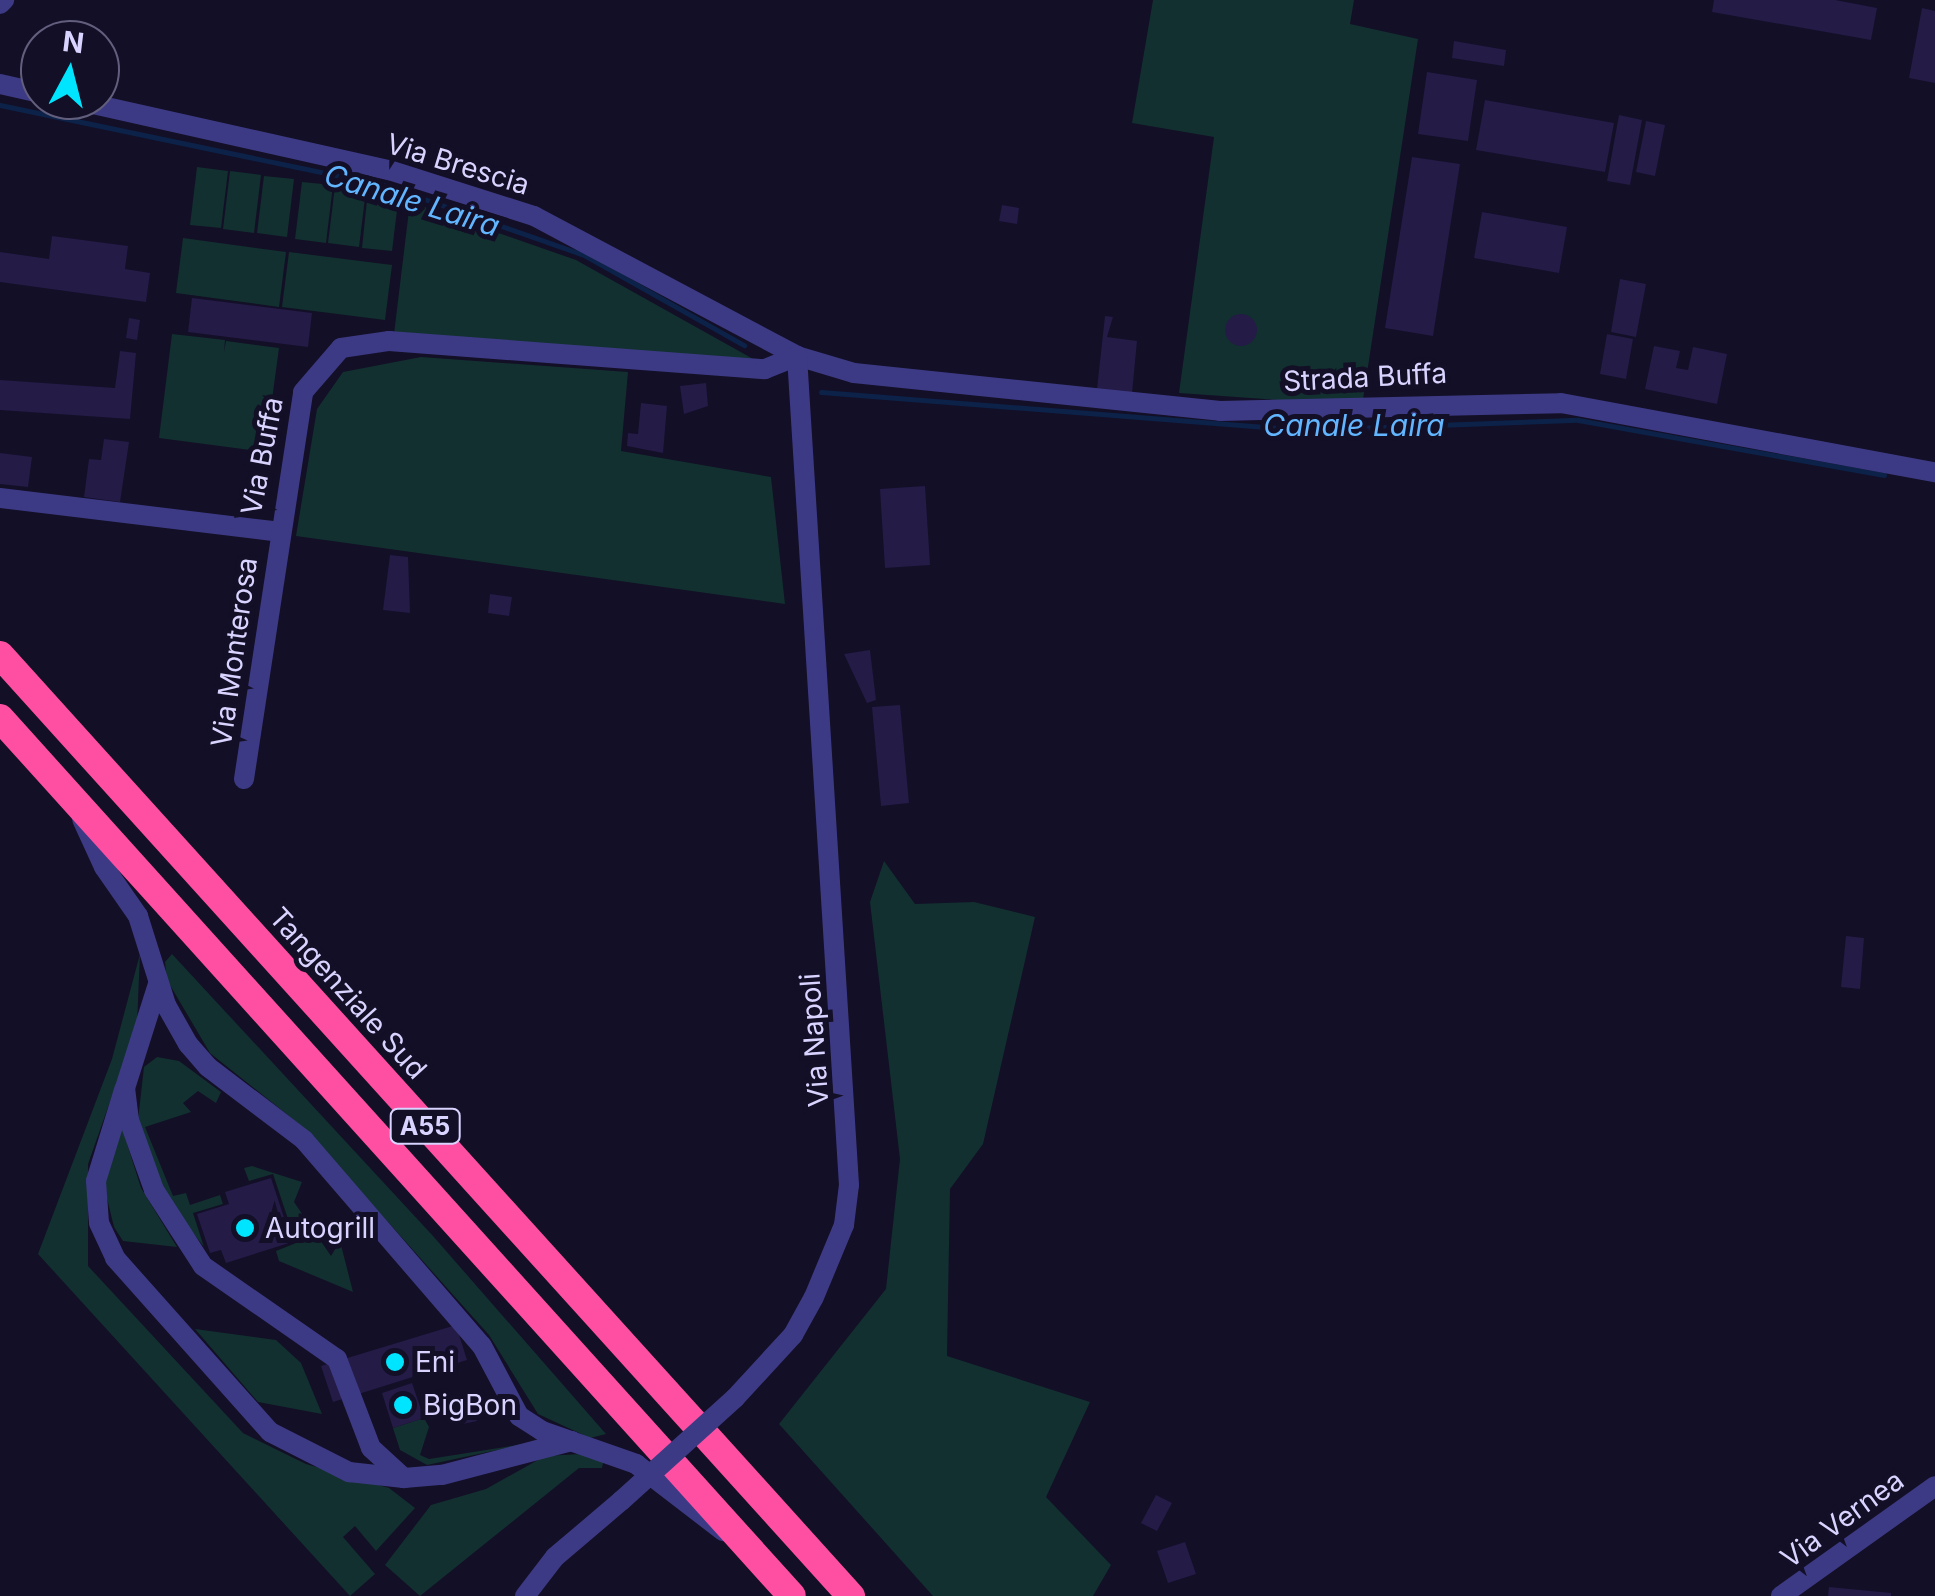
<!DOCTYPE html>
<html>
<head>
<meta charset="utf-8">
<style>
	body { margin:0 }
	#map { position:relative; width:1935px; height:1596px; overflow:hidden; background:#130f26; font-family:Inter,sans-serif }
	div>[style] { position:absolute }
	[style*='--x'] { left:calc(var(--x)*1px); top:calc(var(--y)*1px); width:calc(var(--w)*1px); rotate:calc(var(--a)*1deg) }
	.green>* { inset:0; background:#12302f }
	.stream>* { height:5px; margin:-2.5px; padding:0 2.5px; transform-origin:2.5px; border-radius:2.5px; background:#0c2248 }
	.building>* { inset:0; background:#241b47 }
	.round { border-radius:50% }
	.minor>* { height:20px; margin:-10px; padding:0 10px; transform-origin:10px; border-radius:10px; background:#3d3a85 }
	.highway>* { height:28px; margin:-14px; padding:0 14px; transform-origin:14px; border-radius:14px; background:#ff4fa3 }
	.minor-bridge>* { height:20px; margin:-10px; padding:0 10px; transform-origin:10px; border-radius:10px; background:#3d3a85 }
	.dots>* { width:28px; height:28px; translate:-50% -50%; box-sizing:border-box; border:5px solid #130f26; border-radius:50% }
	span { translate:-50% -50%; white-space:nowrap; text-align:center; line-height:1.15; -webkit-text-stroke:10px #130f26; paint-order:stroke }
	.shield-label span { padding:2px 8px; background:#130f26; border:2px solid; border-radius:8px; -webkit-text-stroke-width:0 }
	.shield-label { font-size:25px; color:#d9d4ff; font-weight:700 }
	.street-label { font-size:28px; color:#d9d4ff }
	.poi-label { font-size:28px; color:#d9d4ff }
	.left { translate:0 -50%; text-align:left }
	.water-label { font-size:30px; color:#62b6ff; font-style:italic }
	.north { position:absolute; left:20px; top:20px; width:100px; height:100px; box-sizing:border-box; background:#130f26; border:2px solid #625e7d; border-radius:50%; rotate:7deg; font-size:28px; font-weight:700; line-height:40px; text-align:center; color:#d9d4ff }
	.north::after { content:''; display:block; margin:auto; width:35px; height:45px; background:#00e5ff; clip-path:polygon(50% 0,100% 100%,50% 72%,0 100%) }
</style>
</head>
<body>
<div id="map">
	<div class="green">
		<div style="clip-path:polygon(1153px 0,1354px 0,1350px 24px,1418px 39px,1362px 406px,1179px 393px,1214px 137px,1132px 123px)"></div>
		<div style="clip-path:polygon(197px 167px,228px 171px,221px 228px,190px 225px)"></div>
		<div style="clip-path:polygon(230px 171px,261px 175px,254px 233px,223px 229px)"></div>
		<div style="clip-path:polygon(264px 176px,294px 179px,287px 237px,257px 233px)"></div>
		<div style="clip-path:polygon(302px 182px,333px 185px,326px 243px,295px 239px)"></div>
		<div style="clip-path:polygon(335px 186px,366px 190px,359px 247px,328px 243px)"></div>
		<div style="clip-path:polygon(368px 190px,399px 194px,392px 251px,362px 248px)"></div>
		<div style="clip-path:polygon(410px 202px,576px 260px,755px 360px,394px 334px)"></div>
		<div style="clip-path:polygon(183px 238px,286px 252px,279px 307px,176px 293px)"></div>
		<div style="clip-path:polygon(289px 252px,392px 265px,385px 320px,282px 307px)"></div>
		<div style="clip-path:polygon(172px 334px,225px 340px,224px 352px,226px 341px,279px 348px,265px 452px,159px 438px)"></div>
		<div style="clip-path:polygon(421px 357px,628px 372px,621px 451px,771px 477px,785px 604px,296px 536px,317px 409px,343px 372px)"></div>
		<div style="clip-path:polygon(884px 861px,915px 904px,974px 902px,1035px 917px,983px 1144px,950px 1189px,947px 1356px,1090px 1402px,1046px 1497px,1111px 1565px,1093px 1596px,933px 1596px,779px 1424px,886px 1289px,900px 1159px,870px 902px)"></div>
		<div style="clip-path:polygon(140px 954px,137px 1025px,88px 1164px,88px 1266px,243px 1433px,306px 1464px,389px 1488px,415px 1508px,376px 1551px,355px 1526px,343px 1537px,375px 1574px,350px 1596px,38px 1254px,112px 1059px)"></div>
		<div style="clip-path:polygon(172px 954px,433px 1236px,606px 1434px,590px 1438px,538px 1414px,489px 1335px,304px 1128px,210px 1053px,167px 980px,165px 962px)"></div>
		<div style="clip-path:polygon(157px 1057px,179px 1061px,221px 1092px,216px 1103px,198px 1091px,183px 1103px,191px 1112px,145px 1127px,173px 1196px,186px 1193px,190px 1205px,220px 1195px,223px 1204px,193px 1213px,204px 1247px,167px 1199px,138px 1120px,144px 1067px)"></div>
		<div style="clip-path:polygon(122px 1128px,141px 1188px,177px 1247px,123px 1241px,114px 1227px,104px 1186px)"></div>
		<div style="clip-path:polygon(252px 1166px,302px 1182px,294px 1202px,331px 1256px,340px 1241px,353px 1292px,279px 1261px,276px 1251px,296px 1243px,273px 1174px,249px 1181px,244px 1168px)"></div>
		<div style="clip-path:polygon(195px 1329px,276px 1340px,301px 1363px,322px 1414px,258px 1402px)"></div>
		<div style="clip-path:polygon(424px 1418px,429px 1427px,420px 1455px,429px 1459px,530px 1443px,427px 1465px,400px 1450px,393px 1428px)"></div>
		<div style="clip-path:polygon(581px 1454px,604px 1458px,602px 1468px,579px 1468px,420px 1596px,385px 1565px,431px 1505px,486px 1489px,545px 1456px)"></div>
	</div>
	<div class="stream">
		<div style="--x:0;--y:105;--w:395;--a:11.8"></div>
		<div style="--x:387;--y:186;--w:209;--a:19.3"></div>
		<div style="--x:584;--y:255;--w:184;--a:29.4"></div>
		<div style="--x:821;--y:392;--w:482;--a:4.5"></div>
		<div style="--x:1301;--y:430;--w:277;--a:-2.1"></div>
		<div style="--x:1578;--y:420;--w:311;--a:10.2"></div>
	</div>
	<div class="building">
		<div style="clip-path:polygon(1714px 0,1835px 0,1877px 8px,1871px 40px,1712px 12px)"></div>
		<div style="clip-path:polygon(1922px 8px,1935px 11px,1935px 83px,1909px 78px)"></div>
		<div style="clip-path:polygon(1454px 41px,1506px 50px,1504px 66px,1452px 58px)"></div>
		<div style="clip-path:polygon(1427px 72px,1477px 80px,1468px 141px,1418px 134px)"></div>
		<div style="clip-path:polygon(1485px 100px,1614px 123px,1605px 172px,1476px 150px)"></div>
		<div style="clip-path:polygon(1619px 115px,1642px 120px,1630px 185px,1607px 181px)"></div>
		<div style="clip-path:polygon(1646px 121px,1665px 125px,1655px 176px,1636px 172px)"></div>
		<div style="clip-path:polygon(1412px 157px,1460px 164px,1433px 336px,1385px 328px)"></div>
		<div style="clip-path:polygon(1002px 205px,1019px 208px,1017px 224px,999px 221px)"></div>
		<div style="clip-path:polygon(1482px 212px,1567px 227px,1559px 273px,1474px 258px)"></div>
		<div style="clip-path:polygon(52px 236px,128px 246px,125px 269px,150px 273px,146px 302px,0 282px,0 252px,49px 259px)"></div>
		<div style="clip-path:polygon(1620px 279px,1646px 284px,1636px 337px,1611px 332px)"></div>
		<div style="clip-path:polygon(192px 298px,312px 313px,308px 347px,188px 332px)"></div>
		<div class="round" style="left:1225px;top:314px;width:32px;height:32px"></div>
		<div style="clip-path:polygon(1105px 316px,1113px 317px,1107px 337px,1137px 341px,1132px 393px,1097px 389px)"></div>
		<div style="clip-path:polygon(129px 318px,140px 320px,137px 340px,126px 338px)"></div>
		<div style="clip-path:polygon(1607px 334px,1633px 339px,1626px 379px,1600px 374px)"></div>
		<div style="clip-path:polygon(1654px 346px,1680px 351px,1676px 368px,1688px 370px,1693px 347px,1727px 354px,1717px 404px,1645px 389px)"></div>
		<div style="clip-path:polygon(120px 351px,136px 353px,130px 419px,0 410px,0 380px,115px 388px)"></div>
		<div style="clip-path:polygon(706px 383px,708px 406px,684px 414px,680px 386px)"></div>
		<div style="clip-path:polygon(641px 403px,667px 406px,663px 453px,627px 446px,628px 433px,638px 434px)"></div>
		<div style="clip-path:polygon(104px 439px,129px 442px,120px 502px,84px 497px,89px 459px,101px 460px)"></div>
		<div style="clip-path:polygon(0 453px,32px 457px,28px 487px,0 484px)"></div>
		<div style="clip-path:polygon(925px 486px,930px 565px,885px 568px,880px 489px)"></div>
		<div style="clip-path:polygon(390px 555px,408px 557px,410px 613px,383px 610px)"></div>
		<div style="clip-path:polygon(490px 594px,512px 597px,509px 616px,488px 613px)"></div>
		<div style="clip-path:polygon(870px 650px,876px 700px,867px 703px,844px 654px)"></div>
		<div style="clip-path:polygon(900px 705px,909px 803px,881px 806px,872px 707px)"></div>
		<div style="clip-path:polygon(1846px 936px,1864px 938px,1860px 989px,1841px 987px)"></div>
		<div style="clip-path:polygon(271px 1178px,292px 1242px,226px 1263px,221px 1250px,210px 1253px,197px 1214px,229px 1204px,225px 1192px)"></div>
		<div style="clip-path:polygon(456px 1325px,467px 1360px,333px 1402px,321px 1366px)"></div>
		<div style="clip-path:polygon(412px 1383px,424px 1418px,393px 1428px,382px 1393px)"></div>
		<div style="clip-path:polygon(472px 1400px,477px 1421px,458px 1425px,453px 1404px)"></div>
		<div style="clip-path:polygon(1156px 1495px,1172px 1503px,1157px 1531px,1141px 1523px)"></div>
		<div style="clip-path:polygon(1185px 1542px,1196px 1574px,1168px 1583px,1157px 1551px)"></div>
		<div style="clip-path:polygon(1829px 1587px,1891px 1593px,1891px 1596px,1828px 1596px)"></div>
	</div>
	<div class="minor">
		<div style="--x:0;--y:4;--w:6;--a:-45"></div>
		<div style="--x:0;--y:84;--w:41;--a:12.7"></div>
		<div style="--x:75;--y:100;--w:322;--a:12.6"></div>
		<div style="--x:389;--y:170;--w:152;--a:17.6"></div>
		<div style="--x:534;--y:216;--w:298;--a:28"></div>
		<div style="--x:797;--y:356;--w:59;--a:16.6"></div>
		<div style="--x:854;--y:373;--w:368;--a:5.9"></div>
		<div style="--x:1220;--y:411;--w:341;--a:-1.3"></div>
		<div style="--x:1561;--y:403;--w:380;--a:10.5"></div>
		<div style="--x:0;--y:498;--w:281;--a:6.9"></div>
		<div style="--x:244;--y:779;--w:391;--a:-81.3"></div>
		<div style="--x:303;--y:392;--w:58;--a:-49.2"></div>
		<div style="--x:341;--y:348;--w:49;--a:-8.3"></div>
		<div style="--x:389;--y:341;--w:377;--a:4.3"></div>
		<div style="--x:765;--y:369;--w:35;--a:-22"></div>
		<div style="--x:82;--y:819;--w:53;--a:65.4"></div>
		<div style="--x:104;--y:867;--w:60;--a:55.2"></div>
		<div style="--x:138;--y:916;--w:93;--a:72.5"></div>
		<div style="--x:166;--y:1005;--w:45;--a:60.6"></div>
		<div style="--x:188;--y:1044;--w:30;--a:49"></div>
		<div style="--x:208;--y:1067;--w:121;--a:37.2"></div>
		<div style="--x:304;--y:1140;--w:272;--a:49.2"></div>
		<div style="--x:482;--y:1346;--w:79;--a:62.1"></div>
		<div style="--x:519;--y:1416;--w:27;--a:33"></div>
		<div style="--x:542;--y:1431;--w:100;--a:19.3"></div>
		<div style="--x:636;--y:1464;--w:110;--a:37.6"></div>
		<div style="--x:158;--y:984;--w:109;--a:107.6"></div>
		<div style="--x:125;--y:1088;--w:32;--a:83"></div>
		<div style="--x:129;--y:1120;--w:74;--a:70.3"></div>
		<div style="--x:154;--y:1190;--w:90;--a:57.2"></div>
		<div style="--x:203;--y:1266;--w:163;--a:34.8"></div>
		<div style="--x:337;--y:1359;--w:95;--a:69.1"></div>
		<div style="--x:371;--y:1448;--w:45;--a:42.3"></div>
		<div style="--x:404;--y:1478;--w:38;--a:-5"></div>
		<div style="--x:442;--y:1475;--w:134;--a:-14.7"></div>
		<div style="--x:124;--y:1090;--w:95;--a:107.1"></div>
		<div style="--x:96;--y:1181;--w:42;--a:85.9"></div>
		<div style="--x:99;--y:1223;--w:38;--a:65"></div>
		<div style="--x:115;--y:1258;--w:233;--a:48.3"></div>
		<div style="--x:270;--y:1432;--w:89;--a:26.9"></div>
		<div style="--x:349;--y:1472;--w:55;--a:6.2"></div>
		<div style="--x:735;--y:1398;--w:86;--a:-47.4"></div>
		<div style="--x:793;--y:1335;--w:43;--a:-61.1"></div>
		<div style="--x:814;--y:1297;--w:78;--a:-67.4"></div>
		<div style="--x:844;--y:1225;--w:40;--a:-82.9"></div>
		<div style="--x:849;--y:1185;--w:831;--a:-93.59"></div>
		<div style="--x:525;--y:1596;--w:49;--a:-52.4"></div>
		<div style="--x:555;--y:1557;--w:87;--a:-40.3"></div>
		<div style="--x:1781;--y:1596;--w:189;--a:-35.5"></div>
	</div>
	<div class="highway">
		<div style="--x:0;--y:655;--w:1269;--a:47.88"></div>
		<div style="--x:0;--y:718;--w:1182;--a:47.95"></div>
	</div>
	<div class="minor-bridge">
		<div style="--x:621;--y:1501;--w:154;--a:-42.1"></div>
	</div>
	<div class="dots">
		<div style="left:245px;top:1228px;background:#00e5ff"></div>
		<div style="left:395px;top:1362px;background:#00e5ff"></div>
		<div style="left:403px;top:1405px;background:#00e5ff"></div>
	</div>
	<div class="shield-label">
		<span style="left:425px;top:1126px">A55</span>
	</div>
	<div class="street-label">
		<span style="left:458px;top:164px;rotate:17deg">Via Brescia</span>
		<span style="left:1365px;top:377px;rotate:-3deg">Strada Buffa</span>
		<span style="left:262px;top:456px;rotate:-79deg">Via Buffa</span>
		<span style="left:234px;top:652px;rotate:-82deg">Via Monterosa</span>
		<span style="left:348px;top:993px;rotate:48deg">Tangenziale Sud</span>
		<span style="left:814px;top:1040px;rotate:-94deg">Via Napoli</span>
		<span style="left:1842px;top:1519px;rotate:-36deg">Via Vernea</span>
	</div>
	<div class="poi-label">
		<span class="left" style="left:265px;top:1228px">Autogrill</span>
		<span class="left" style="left:415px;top:1362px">Eni</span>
		<span class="left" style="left:423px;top:1405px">BigBon</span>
	</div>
	<div class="water-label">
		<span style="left:412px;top:200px;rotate:17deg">Canale Laira</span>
		<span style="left:1354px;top:425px">Canale Laira</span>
	</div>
	<div class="north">N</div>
</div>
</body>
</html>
